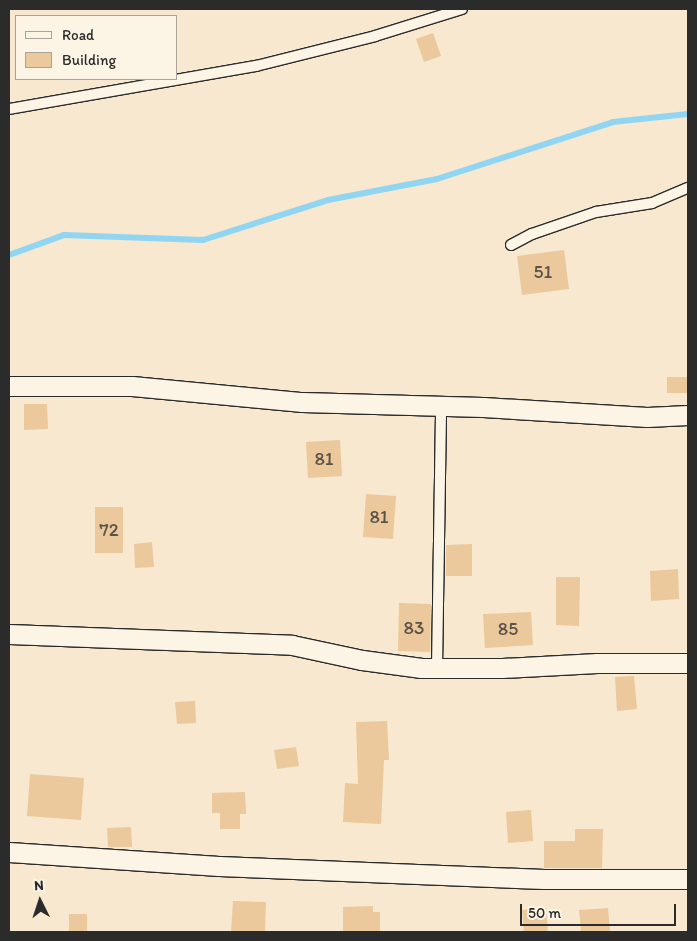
<!DOCTYPE html>
<html>
<head>
<meta charset="utf-8">
<style>
	body { margin:0 }
	#map { position:relative; width:697px; height:941px; overflow:hidden; background:#f7e8cf; font-family:Itim,sans-serif }
	div>[style] { position:absolute }
	[style*='--x'] { left:calc(var(--x)*1px); top:calc(var(--y)*1px); width:calc(var(--w)*1px); rotate:calc(var(--a)*1deg) }
	.stream>* { height:6px; margin:-3px; padding:0 3px; transform-origin:3px; border-radius:3px; background:#90d5f2 }
	.building>* { inset:0; background:#ebc99c }
	.roads { filter:drop-shadow(1px 0 #2b2b2b) drop-shadow(-1px 0 #2b2b2b) drop-shadow(0 1px #2b2b2b) drop-shadow(0 -1px #2b2b2b) }
	.lane>* { height:10px; margin:-5px; padding:0 5px; transform-origin:5px; border-radius:5px; background:#fcf5e5 }
	.street>* { height:19px; margin:-9.5px; padding:0 9.5px; transform-origin:9.5px; border-radius:9.5px; background:#fcf5e5 }
	span { translate:-50% -50%; white-space:nowrap; text-align:center; line-height:1.15; -webkit-text-stroke:4.5px #fcf5e5; paint-order:stroke }
	.number-label { font-size:19px; color:#5b5247 }
	.number-label span { -webkit-text-stroke-width:0 }
	.frame { position:absolute; inset:0; border:10px solid #2b2b2b; pointer-events:none }
	.legend { position:absolute; left:15px; top:15px; width:162px; height:65px; box-sizing:border-box; background:#fcf5e5; border:1px solid #a8a49b; margin:0; padding:6px 9px; list-style:none; font-size:15px; color:#2b2b2b }
	.legend li { display:flex; align-items:center; gap:10px; height:25px }
	.legend b { width:25px; border:1px solid #a8a49b }
	.north { position:absolute; left:15px; top:876px; width:50px; height:50px; -webkit-text-stroke:4px #fcf5e5; paint-order:stroke; rotate:356deg; font-size:14px; font-weight:700; line-height:20px; text-align:center; color:#2b2b2b }
	.north::after { content:''; display:block; margin:auto; width:18px; height:22px; background:#2b2b2b; clip-path:polygon(50% 0,100% 100%,50% 72%,0 100%) }
	.scale { position:absolute; left:520px; top:904px; width:156px; height:22px; box-sizing:border-box; border:2px solid #2b2b2b; border-top:0; padding-left:6px; font-size:15px; line-height:18px; white-space:nowrap; color:#2b2b2b; -webkit-text-stroke:4px #fcf5e5; paint-order:stroke }
</style>
</head>
<body>
<div id="map">
	<div class="stream">
		<div style="--x:9;--y:255;--w:59;--a:-20"></div>
		<div style="--x:64;--y:235;--w:139;--a:2.1"></div>
		<div style="--x:203;--y:240;--w:131;--a:-17.7"></div>
		<div style="--x:328;--y:200;--w:111;--a:-10.9"></div>
		<div style="--x:437;--y:179;--w:185;--a:-17.9"></div>
		<div style="--x:613;--y:122;--w:75;--a:-6.1"></div>
	</div>
	<div class="building">
		<div style="clip-path:polygon(433px 33px,441px 56px,424px 62px,416px 39px)"></div>
		<div style="clip-path:polygon(564px 250px,569px 289px,522px 295px,517px 256px)"></div>
		<div style="clip-path:polygon(667px 377px,688px 377px,688px 393px,667px 393px)"></div>
		<div style="clip-path:polygon(24px 404px,47px 404px,48px 429px,24px 430px)"></div>
		<div style="clip-path:polygon(340px 440px,342px 476px,308px 478px,306px 442px)"></div>
		<div style="clip-path:polygon(366px 494px,396px 496px,393px 539px,363px 537px)"></div>
		<div style="clip-path:polygon(95px 507px,123px 507px,123px 553px,95px 553px)"></div>
		<div style="clip-path:polygon(152px 542px,154px 567px,135px 568px,134px 544px)"></div>
		<div style="clip-path:polygon(472px 544px,472px 576px,446px 576px,446px 545px)"></div>
		<div style="clip-path:polygon(678px 569px,679px 599px,651px 601px,650px 571px)"></div>
		<div style="clip-path:polygon(556px 577px,580px 577px,579px 626px,556px 625px)"></div>
		<div style="clip-path:polygon(399px 603px,431px 604px,430px 652px,398px 651px)"></div>
		<div style="clip-path:polygon(531px 612px,533px 645px,485px 648px,483px 614px)"></div>
		<div style="clip-path:polygon(634px 676px,637px 709px,617px 711px,615px 677px)"></div>
		<div style="clip-path:polygon(195px 701px,196px 723px,177px 724px,175px 702px)"></div>
		<div style="clip-path:polygon(387px 721px,389px 760px,384px 760px,381px 824px,343px 822px,345px 783px,358px 784px,356px 722px)"></div>
		<div style="clip-path:polygon(296px 747px,299px 766px,277px 769px,274px 750px)"></div>
		<div style="clip-path:polygon(30px 774px,84px 778px,81px 820px,27px 816px)"></div>
		<div style="clip-path:polygon(245px 792px,246px 814px,240px 814px,240px 829px,220px 829px,220px 813px,212px 813px,212px 793px)"></div>
		<div style="clip-path:polygon(531px 810px,533px 841px,508px 843px,506px 812px)"></div>
		<div style="clip-path:polygon(131px 827px,132px 847px,108px 847px,107px 828px)"></div>
		<div style="clip-path:polygon(575px 829px,603px 829px,602px 868px,544px 868px,544px 841px,575px 841px)"></div>
		<div style="clip-path:polygon(233px 901px,266px 902px,265px 932px,231px 932px)"></div>
		<div style="clip-path:polygon(373px 906px,373px 912px,380px 912px,380px 932px,343px 932px,343px 907px)"></div>
		<div style="clip-path:polygon(546px 908px,548px 932px,524px 932px,522px 910px)"></div>
		<div style="clip-path:polygon(608px 908px,610px 932px,581px 932px,579px 910px)"></div>
		<div style="clip-path:polygon(69px 914px,87px 914px,87px 932px,69px 932px)"></div>
	</div>
	<div class="roads">
		<div class="lane">
			<div style="--x:9;--y:109;--w:251;--a:-9.9"></div>
			<div style="--x:256;--y:66;--w:123;--a:-14.1"></div>
			<div style="--x:375;--y:36;--w:91;--a:-17.2"></div>
			<div style="--x:511;--y:245;--w:24;--a:-28"></div>
			<div style="--x:532;--y:234;--w:68;--a:-19"></div>
			<div style="--x:596;--y:212;--w:57;--a:-9.1"></div>
			<div style="--x:652;--y:203;--w:39;--a:-23"></div>
			<div style="--x:437;--y:668;--w:262;--a:-89.1"></div>
		</div>
		<div class="street">
			<div style="--x:9;--y:386;--w:123;--a:0"></div>
			<div style="--x:132;--y:386;--w:171;--a:5.4"></div>
			<div style="--x:302;--y:402;--w:181;--a:1.6"></div>
			<div style="--x:483;--y:407;--w:164;--a:3.5"></div>
			<div style="--x:647;--y:417;--w:41;--a:-2.8"></div>
			<div style="--x:9;--y:634;--w:283;--a:2.2"></div>
			<div style="--x:292;--y:645;--w:72;--a:12.1"></div>
			<div style="--x:362;--y:660;--w:60;--a:7.7"></div>
			<div style="--x:421;--y:668;--w:81;--a:0"></div>
			<div style="--x:502;--y:668;--w:95;--a:-3"></div>
			<div style="--x:597;--y:663;--w:91;--a:0"></div>
			<div style="--x:9;--y:852;--w:210;--a:3.8"></div>
			<div style="--x:219;--y:866;--w:325;--a:2.3"></div>
			<div style="--x:544;--y:879;--w:144;--a:0"></div>
		</div>
	</div>
	<div class="number-label">
		<span style="left:543px;top:272px">51</span>
		<span style="left:324px;top:459px">81</span>
		<span style="left:379px;top:517px">81</span>
		<span style="left:109px;top:530px">72</span>
		<span style="left:414px;top:628px">83</span>
		<span style="left:508px;top:629px">85</span>
	</div>
	<div class="frame"></div>
	<ul class="legend">
	<li><b style="height:6px;background:#fcf5e5"></b>Road</li>
	<li><b style="height:14px;background:#ebc99c"></b>Building</li>
	</ul>
	<div class="north">N</div>
	<div class="scale">50 m</div>
</div>
</body>
</html>
